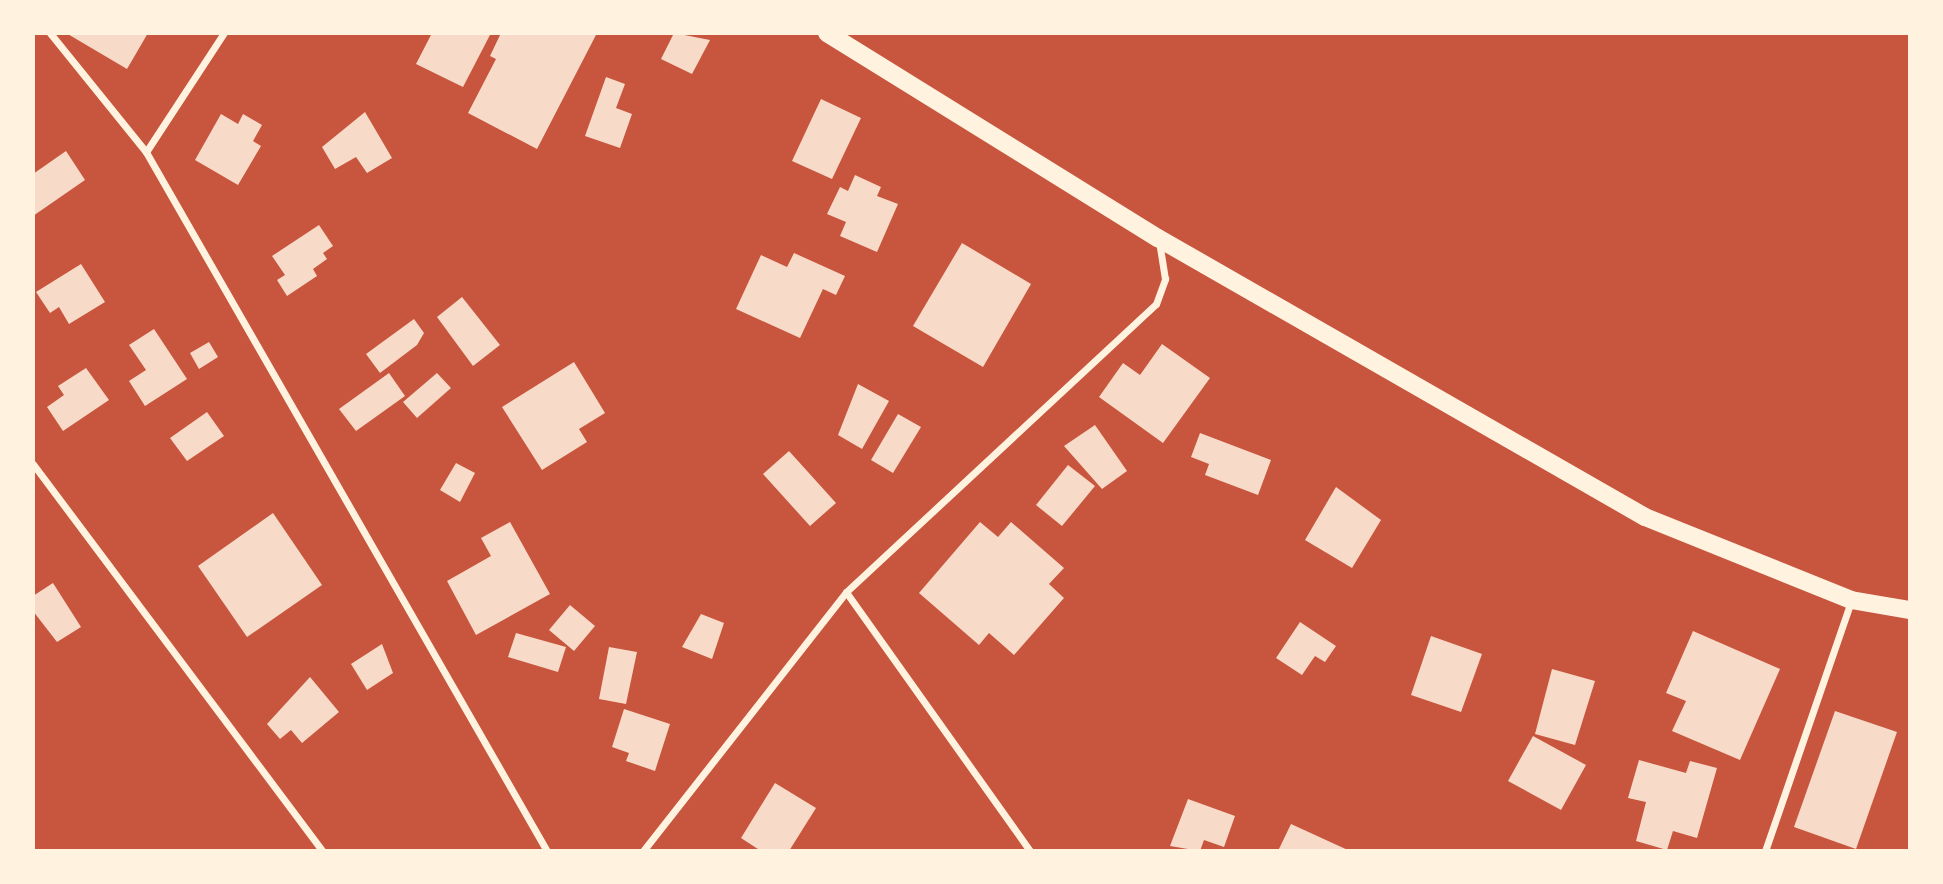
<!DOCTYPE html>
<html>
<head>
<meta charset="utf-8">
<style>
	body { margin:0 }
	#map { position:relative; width:1943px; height:884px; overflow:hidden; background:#c8553d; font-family:Mulish,sans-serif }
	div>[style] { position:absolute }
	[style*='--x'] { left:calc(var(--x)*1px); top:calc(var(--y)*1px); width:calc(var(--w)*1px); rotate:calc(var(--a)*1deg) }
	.building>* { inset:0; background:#f7dbc8 }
	.minor>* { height:7px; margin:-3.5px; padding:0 3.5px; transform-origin:3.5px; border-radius:3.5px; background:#fff3e0 }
	.primary>* { height:18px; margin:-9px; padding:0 9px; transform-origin:9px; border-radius:9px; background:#fff3e0 }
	span { translate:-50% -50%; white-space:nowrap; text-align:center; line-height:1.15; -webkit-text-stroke:5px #fff3e0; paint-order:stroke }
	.frame { position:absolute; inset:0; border:35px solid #fff3e0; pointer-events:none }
</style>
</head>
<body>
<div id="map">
	<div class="building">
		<div style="clip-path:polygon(66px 33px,148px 33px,127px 69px)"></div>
		<div style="clip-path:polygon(432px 33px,491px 33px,463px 87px,416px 64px)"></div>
		<div style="clip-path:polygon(501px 33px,597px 33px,537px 149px,468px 113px,496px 59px,490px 56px)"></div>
		<div style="clip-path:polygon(674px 33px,710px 40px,692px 74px,661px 59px)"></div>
		<div style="clip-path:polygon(606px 77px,625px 84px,616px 108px,632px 114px,620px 148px,585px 136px)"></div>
		<div style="clip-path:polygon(821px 99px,861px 118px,832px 179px,792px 161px)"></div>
		<div style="clip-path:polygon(365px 112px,392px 158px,367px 173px,356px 157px,335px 169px,322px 147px)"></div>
		<div style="clip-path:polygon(221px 114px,238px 124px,243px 114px,262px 125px,253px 141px,261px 146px,238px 185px,195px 160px)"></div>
		<div style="clip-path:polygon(66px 151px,85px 180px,33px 216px,33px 174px)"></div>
		<div style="clip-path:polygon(855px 175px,881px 187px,877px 196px,898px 204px,877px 252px,840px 236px,846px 222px,827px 214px,840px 187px,848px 191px)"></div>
		<div style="clip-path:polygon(319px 225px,333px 246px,323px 253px,327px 259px,313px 269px,317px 276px,287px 296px,277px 280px,285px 275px,272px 256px)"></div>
		<div style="clip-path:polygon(962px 243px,1031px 284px,983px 367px,913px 326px)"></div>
		<div style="clip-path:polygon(794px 253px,845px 276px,836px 295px,823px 289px,800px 338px,736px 309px,761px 255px,787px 267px)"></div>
		<div style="clip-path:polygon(81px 264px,105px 302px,69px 324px,59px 307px,50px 313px,36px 292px)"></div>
		<div style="clip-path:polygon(462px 297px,500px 345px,473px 366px,437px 317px)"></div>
		<div style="clip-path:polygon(414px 319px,424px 333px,417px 345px,380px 373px,366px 354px)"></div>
		<div style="clip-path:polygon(154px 329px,187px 379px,145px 406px,129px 381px,146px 370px,129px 345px)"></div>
		<div style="clip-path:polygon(209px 342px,218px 357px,199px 369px,190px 353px)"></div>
		<div style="clip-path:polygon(1162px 344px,1210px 378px,1163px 443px,1099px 397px,1123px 363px,1140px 375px)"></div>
		<div style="clip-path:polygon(574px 362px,605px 413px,579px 429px,587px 442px,542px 470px,502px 407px)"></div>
		<div style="clip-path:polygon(86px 368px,109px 400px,63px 431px,47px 407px,64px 395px,58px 386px)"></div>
		<div style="clip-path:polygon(389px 373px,405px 396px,356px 431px,339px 409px)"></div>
		<div style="clip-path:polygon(437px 373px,451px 388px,417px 418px,403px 402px)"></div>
		<div style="clip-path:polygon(858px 384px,889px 401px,862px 449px,838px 435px)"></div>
		<div style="clip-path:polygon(207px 412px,224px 436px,187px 461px,170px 438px)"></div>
		<div style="clip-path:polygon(898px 414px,921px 427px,893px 473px,871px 460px)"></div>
		<div style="clip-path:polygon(1095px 425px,1127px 471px,1102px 489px,1064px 446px)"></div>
		<div style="clip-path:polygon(1200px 433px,1271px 460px,1258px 495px,1205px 475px,1209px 464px,1191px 457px)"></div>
		<div style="clip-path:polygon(789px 451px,836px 503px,810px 526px,763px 474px)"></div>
		<div style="clip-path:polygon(456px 463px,475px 473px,460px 502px,440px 490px)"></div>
		<div style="clip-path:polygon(1068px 465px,1095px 486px,1062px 526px,1036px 505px)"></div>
		<div style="clip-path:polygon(1336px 487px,1381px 520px,1352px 568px,1305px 540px)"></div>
		<div style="clip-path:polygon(273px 513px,322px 585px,247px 637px,198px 566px)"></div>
		<div style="clip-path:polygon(510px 522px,550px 594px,476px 635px,447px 581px,491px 556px,481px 538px)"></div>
		<div style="clip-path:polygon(980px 522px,998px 537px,1011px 522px,1064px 568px,1049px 584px,1064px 598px,1014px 655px,989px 633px,979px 645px,919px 593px)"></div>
		<div style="clip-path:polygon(53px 583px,81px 627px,57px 642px,33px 611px,33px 596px)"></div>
		<div style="clip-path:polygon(570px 605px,595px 626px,574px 651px,549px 630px)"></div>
		<div style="clip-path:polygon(701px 614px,724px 623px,712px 659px,682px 647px)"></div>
		<div style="clip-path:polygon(1300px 622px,1336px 646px,1325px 662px,1315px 656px,1302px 675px,1276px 658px)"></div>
		<div style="clip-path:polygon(1693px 631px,1780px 669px,1740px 760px,1672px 731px,1686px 701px,1666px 693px)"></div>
		<div style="clip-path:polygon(516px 633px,566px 647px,558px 672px,508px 657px)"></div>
		<div style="clip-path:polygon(1431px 636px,1482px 654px,1461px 712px,1411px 695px)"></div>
		<div style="clip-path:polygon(382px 644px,393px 673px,367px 690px,351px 664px)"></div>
		<div style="clip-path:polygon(609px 647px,637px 652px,626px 704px,599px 699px)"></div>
		<div style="clip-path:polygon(1552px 669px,1595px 681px,1575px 745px,1535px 734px)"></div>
		<div style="clip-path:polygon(310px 677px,339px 712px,302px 743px,291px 730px,280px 739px,267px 724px)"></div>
		<div style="clip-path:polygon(624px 709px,670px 724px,655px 771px,626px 761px,629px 753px,612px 747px)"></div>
		<div style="clip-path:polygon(1835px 711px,1897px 732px,1856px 849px,1794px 827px)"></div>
		<div style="clip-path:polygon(1533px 736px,1586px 765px,1561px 810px,1508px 781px)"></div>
		<div style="clip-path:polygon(1639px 760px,1686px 773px,1690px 761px,1717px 768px,1697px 838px,1673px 831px,1667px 850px,1636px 841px,1646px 802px,1628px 798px)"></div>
		<div style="clip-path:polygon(775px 783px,816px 808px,789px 851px,761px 851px,741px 838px)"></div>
		<div style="clip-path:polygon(1188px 799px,1235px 816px,1224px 847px,1204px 840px,1200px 851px,1170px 846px)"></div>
		<div style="clip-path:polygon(1291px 824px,1350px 851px,1278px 851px)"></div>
	</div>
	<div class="minor">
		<div style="--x:50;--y:33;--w:153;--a:51.1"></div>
		<div style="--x:146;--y:152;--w:806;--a:60.16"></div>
		<div style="--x:146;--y:152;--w:142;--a:-56.8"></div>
		<div style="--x:33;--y:464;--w:484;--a:53.2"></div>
		<div style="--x:846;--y:592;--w:423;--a:-42.9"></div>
		<div style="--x:1156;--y:304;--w:27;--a:-70"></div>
		<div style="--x:1165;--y:279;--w:39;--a:-99"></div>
		<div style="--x:643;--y:851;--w:329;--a:-51.9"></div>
		<div style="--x:846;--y:592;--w:318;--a:54.6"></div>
		<div style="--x:1765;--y:851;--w:264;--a:-71"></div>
	</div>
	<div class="primary">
		<div style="--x:827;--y:33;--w:389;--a:31.8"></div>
		<div style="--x:1158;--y:238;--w:561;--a:29.81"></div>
		<div style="--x:1645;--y:517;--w:222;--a:21.9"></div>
		<div style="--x:1851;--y:600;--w:60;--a:9.6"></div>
	</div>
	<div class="frame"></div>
</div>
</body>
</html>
